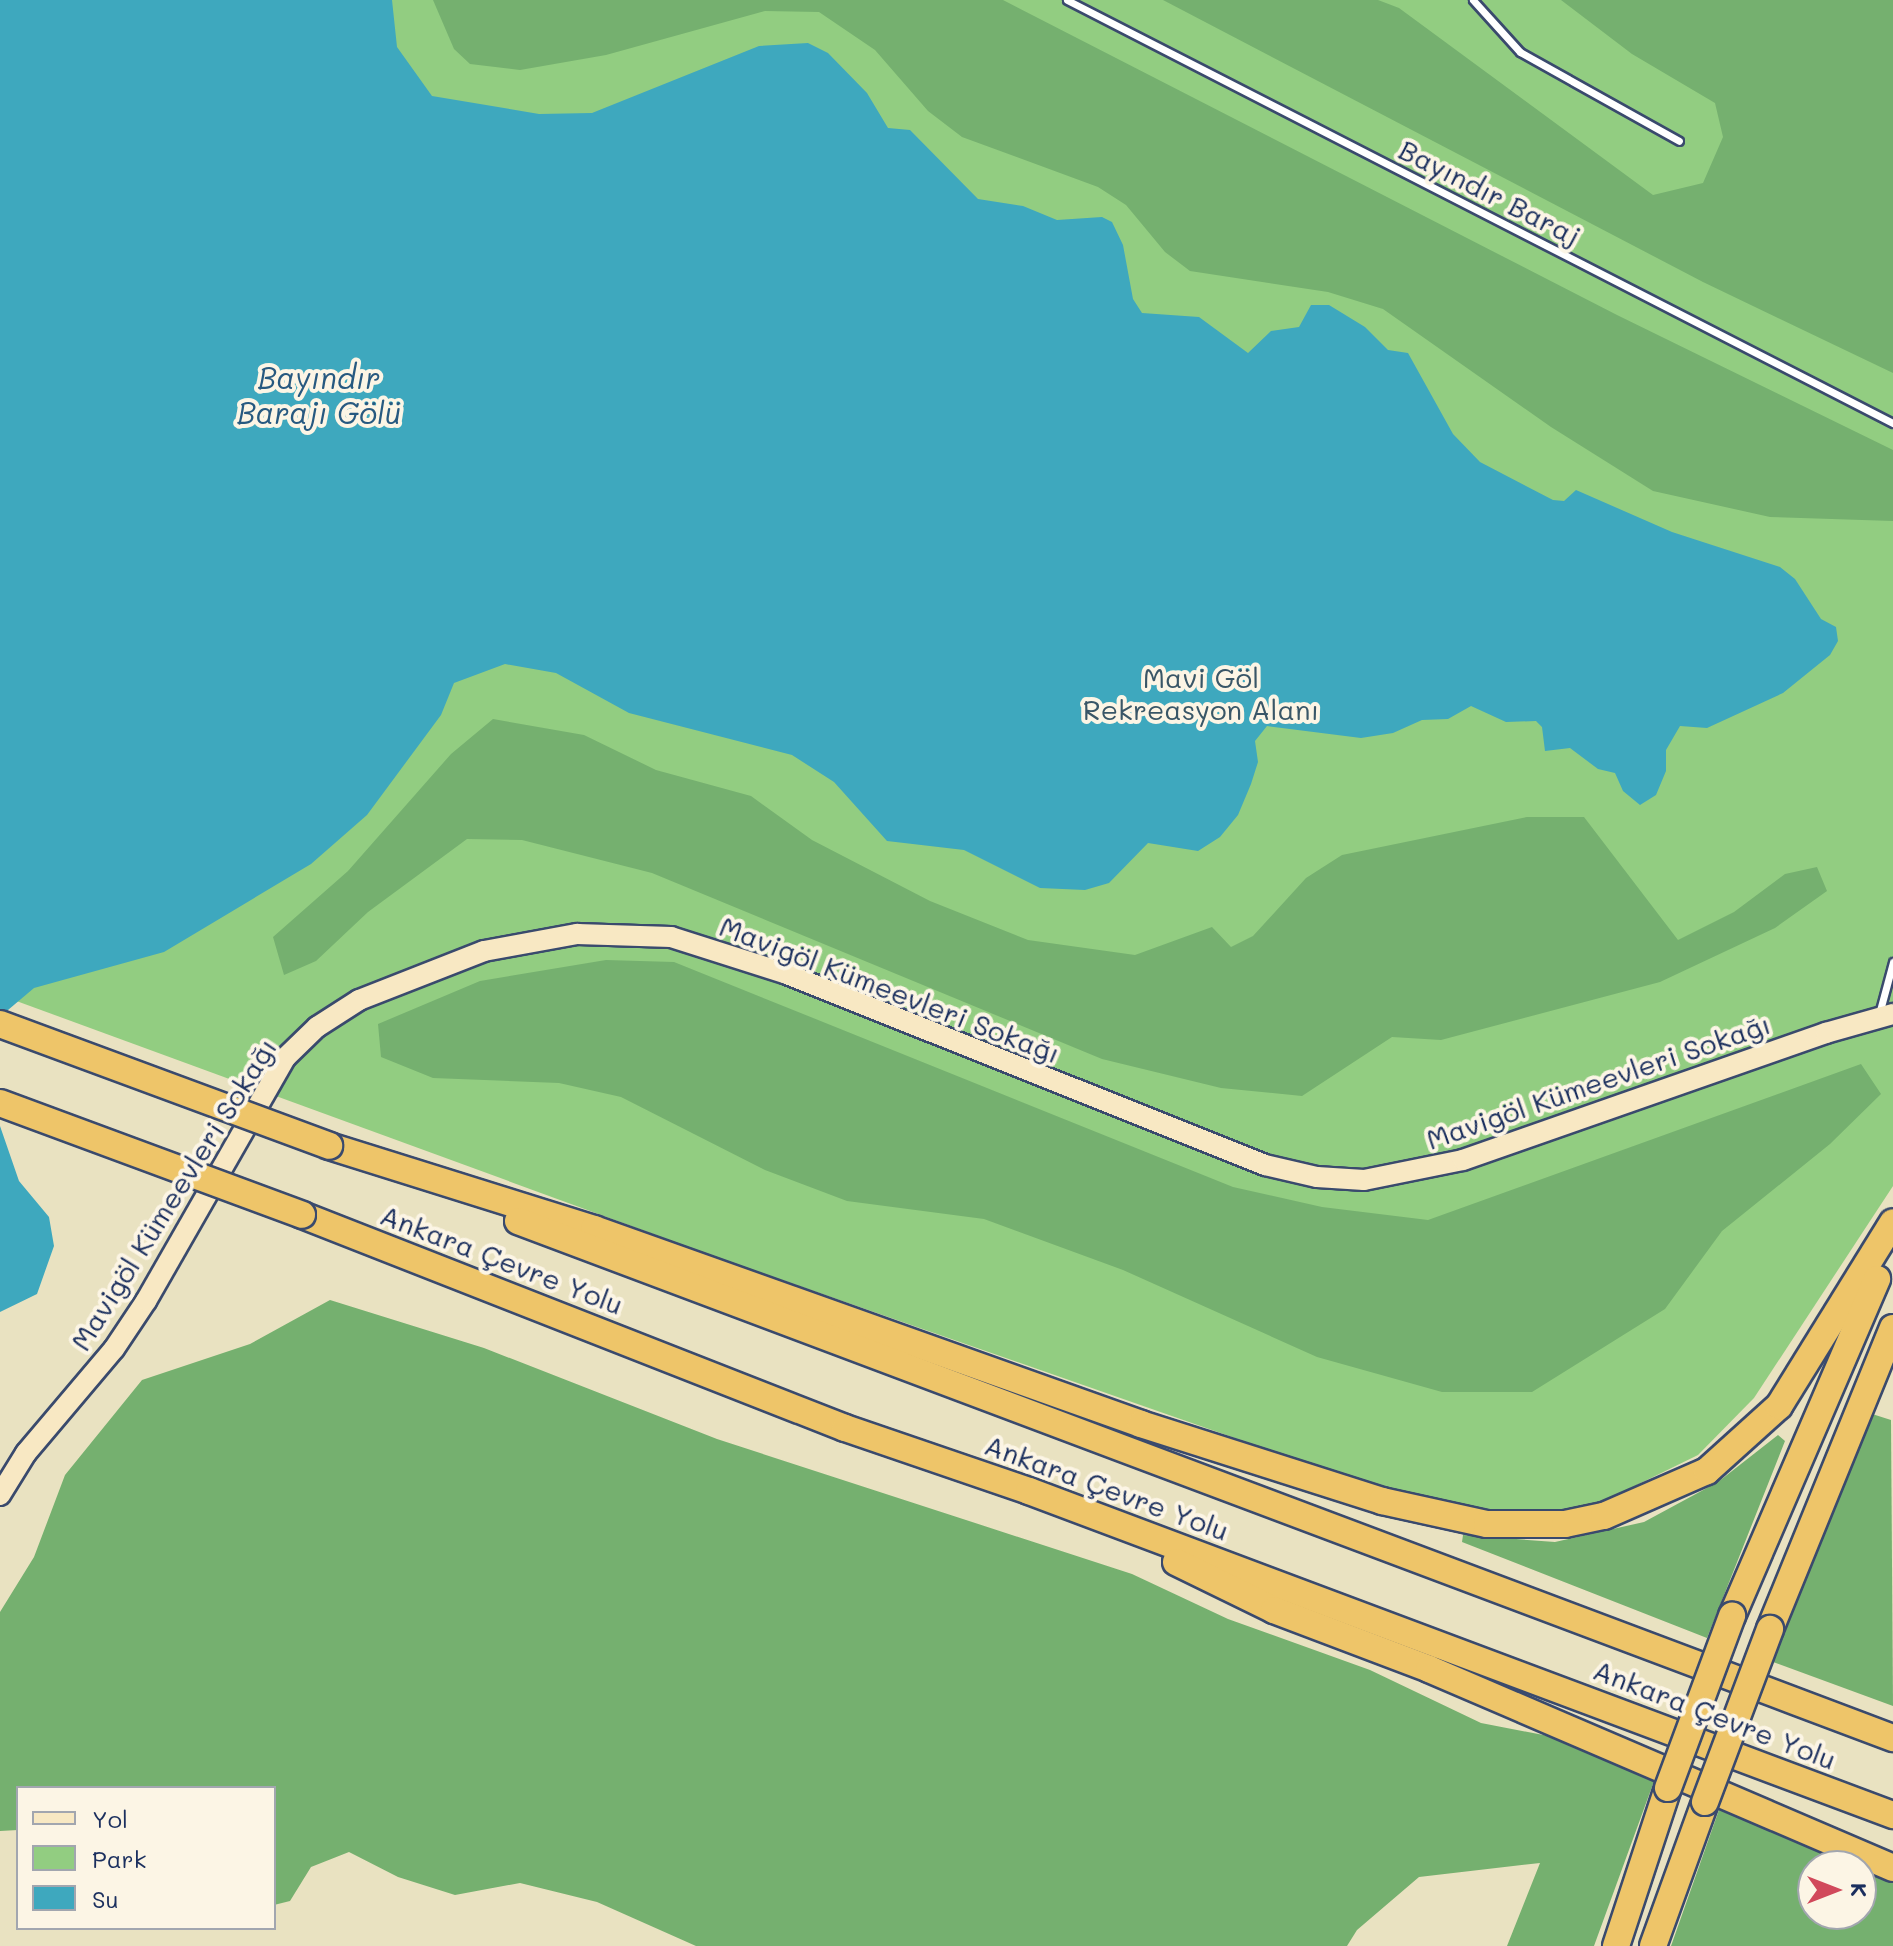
<!DOCTYPE html>
<html>
<head>
<meta charset="utf-8">
<style>
	body { margin:0 }
	#map { position:relative; width:1893px; height:1946px; overflow:hidden; background:#e9e2c1; font-family:Mali,sans-serif }
	div>[style] { position:absolute }
	[style*='--x'] { left:calc(var(--x)*1px); top:calc(var(--y)*1px); width:calc(var(--w)*1px); rotate:calc(var(--a)*1deg) }
	.green>* { inset:0; background:#92cd81 }
	.forest>* { inset:0; background:#75b06f }
	.water>* { inset:0; background:#3ea8be }
	.roads { filter:drop-shadow(2px 0 #3a4a6d) drop-shadow(-2px 0 #3a4a6d) drop-shadow(0 2px #3a4a6d) drop-shadow(0 -2px #3a4a6d) }
	.lane>* { height:7px; margin:-3.5px; padding:0 3.5px; transform-origin:3.5px; border-radius:3.5px; background:#fff }
	.secondary>* { height:20px; margin:-10px; padding:0 10px; transform-origin:10px; border-radius:10px; background:#f8e8c3 }
	.highway>* { height:26px; margin:-13px; padding:0 13px; transform-origin:13px; border-radius:13px; background:#eec569 }
	.bridges { filter:drop-shadow(2px 0 #3a4a6d) drop-shadow(-2px 0 #3a4a6d) drop-shadow(0 2px #3a4a6d) drop-shadow(0 -2px #3a4a6d) }
	.highway-bridge>* { height:26px; margin:-13px; padding:0 13px; transform-origin:13px; border-radius:13px; background:#eec569 }
	span { translate:-50% -50%; white-space:nowrap; text-align:center; line-height:1.15; -webkit-text-stroke:8px #fcf5e5; paint-order:stroke }
	.street-label { font-size:28px; color:#1b2f5e }
	.park-label { font-size:28px; color:#395667 }
	.water-label { font-size:30px; color:#275980; font-style:italic }
	.legend { position:absolute; left:16px; top:1786px; width:260px; height:144px; box-sizing:border-box; background:#fcf5e5; border:2px solid #a2a6af; margin:0; padding:10px 14px; list-style:none; font-size:24px; color:#1b2f5e }
	.legend li { display:flex; align-items:center; gap:16px; height:40px }
	.legend b { width:40px; border:2px solid #a2a6af }
	.north { position:absolute; left:1797px; top:1850px; width:80px; height:80px; box-sizing:border-box; background:#fcf5e5; border:2px solid #a2a6af; border-radius:50%; rotate:90deg; font-size:22px; font-weight:700; line-height:32px; text-align:center; color:#1b2f5e }
	.north::after { content:''; display:block; margin:auto; width:28px; height:36px; background:#d1495b; clip-path:polygon(50% 0,100% 100%,50% 72%,0 100%) }
</style>
</head>
<body>
<div id="map">
	<div class="green">
		<div style="clip-path:polygon(0 0,1893px 0,1893px 1186px,1754px 1398px,1698px 1455px,1600px 1503px,1550px 1513px,1500px 1511px,1387px 1491px,716px 1257px,0 995px)"></div>
	</div>
	<div class="forest">
		<div style="clip-path:polygon(433px 0,1003px 0,1617px 315px,1893px 450px,1893px 521px,1770px 517px,1653px 491px,1551px 427px,1383px 309px,1328px 292px,1190px 271px,1165px 252px,1126px 205px,1098px 187px,962px 137px,928px 111px,875px 50px,819px 12px,765px 11px,606px 55px,520px 70px,470px 64px,454px 49px)"></div>
		<div style="clip-path:polygon(1163px 0,1378px 0,1399px 8px,1653px 195px,1703px 183px,1723px 137px,1715px 103px,1632px 54px,1561px 0,1893px 0,1893px 373px,1703px 282px)"></div>
		<div style="clip-path:polygon(493px 719px,584px 735px,656px 770px,751px 796px,812px 840px,930px 901px,1028px 940px,1135px 955px,1212px 927px,1231px 947px,1253px 936px,1306px 878px,1342px 855px,1527px 817px,1584px 817px,1678px 940px,1734px 912px,1785px 874px,1817px 867px,1827px 891px,1775px 928px,1660px 982px,1441px 1040px,1392px 1037px,1302px 1096px,1221px 1088px,1102px 1059px,652px 873px,522px 840px,467px 839px,368px 912px,316px 961px,284px 975px,273px 937px,348px 871px,451px 754px)"></div>
		<div style="clip-path:polygon(606px 960px,674px 962px,1233px 1187px,1322px 1207px,1428px 1220px,1861px 1064px,1881px 1094px,1830px 1144px,1722px 1231px,1665px 1309px,1532px 1392px,1442px 1392px,1317px 1357px,1123px 1270px,984px 1219px,847px 1201px,765px 1170px,621px 1097px,559px 1083px,433px 1078px,381px 1057px,378px 1024px,480px 981px)"></div>
		<div style="clip-path:polygon(330px 1300px,484px 1348px,717px 1439px,1132px 1574px,1228px 1619px,1370px 1670px,1481px 1723px,1590px 1744px,1657px 1773px,1594px 1946px,1507px 1946px,1540px 1863px,1419px 1877px,1357px 1930px,1347px 1946px,696px 1946px,597px 1902px,520px 1883px,455px 1895px,398px 1877px,349px 1852px,311px 1867px,290px 1901px,274px 1905px,274px 1788px,18px 1788px,18px 1830px,0 1831px,0 1612px,34px 1557px,65px 1475px,142px 1380px,250px 1344px)"></div>
		<div style="clip-path:polygon(1869px 1413px,1891px 1420px,1893px 1706px,1773px 1662px)"></div>
		<div style="clip-path:polygon(1778px 1435px,1785px 1441px,1707px 1638px,1462px 1542px,1463px 1535px,1555px 1542px,1644px 1522px,1718px 1482px)"></div>
		<div style="clip-path:polygon(1720px 1807px,1860px 1866px,1813px 1866px,1813px 1914px,1861px 1914px,1861px 1866px,1893px 1882px,1893px 1946px,1671px 1946px)"></div>
	</div>
	<div class="water">
		<div style="clip-path:polygon(0 0,392px 0,397px 47px,432px 96px,539px 114px,592px 113px,759px 46px,808px 43px,828px 53px,867px 93px,888px 128px,910px 130px,978px 199px,1023px 206px,1057px 220px,1102px 217px,1112px 222px,1123px 245px,1133px 299px,1142px 313px,1199px 317px,1248px 353px,1271px 331px,1299px 327px,1311px 305px,1329px 305px,1365px 327px,1388px 350px,1408px 353px,1453px 434px,1480px 462px,1553px 500px,1564px 501px,1576px 490px,1672px 532px,1780px 567px,1795px 579px,1821px 619px,1836px 627px,1838px 641px,1830px 655px,1783px 693px,1707px 728px,1680px 726px,1666px 750px,1666px 771px,1656px 795px,1640px 805px,1623px 791px,1615px 773px,1598px 769px,1570px 748px,1545px 751px,1542px 727px,1536px 721px,1506px 722px,1471px 706px,1448px 719px,1422px 720px,1393px 733px,1361px 738px,1267px 726px,1255px 741px,1258px 762px,1251px 784px,1238px 815px,1220px 837px,1198px 851px,1148px 843px,1109px 883px,1085px 890px,1040px 888px,964px 850px,887px 841px,834px 782px,792px 755px,629px 713px,556px 673px,505px 664px,454px 683px,441px 715px,367px 815px,311px 864px,164px 952px,34px 988px,8px 1010px,0 1027px)"></div>
		<div style="clip-path:polygon(0 1126px,19px 1181px,49px 1217px,54px 1246px,37px 1294px,0 1312px)"></div>
	</div>
	<div class="roads">
		<div class="lane">
			<div style="--x:1067;--y:0;--w:928;--a:27.12"></div>
			<div style="--x:1473;--y:0;--w:70;--a:47.9"></div>
			<div style="--x:1520;--y:52;--w:182;--a:29.2"></div>
			<div style="--x:1879;--y:1014;--w:54;--a:-74.9"></div>
		</div>
		<div class="secondary">
			<div style="--x:0;--y:1495;--w:49;--a:-58.2"></div>
			<div style="--x:26;--y:1453;--w:136;--a:-49.8"></div>
			<div style="--x:114;--y:1349;--w:58;--a:-56.3"></div>
			<div style="--x:146;--y:1301;--w:280;--a:-60.2"></div>
			<div style="--x:285;--y:1058;--w:45;--a:-44.1"></div>
			<div style="--x:317;--y:1027;--w:50;--a:-32.7"></div>
			<div style="--x:359;--y:1000;--w:134;--a:-21.4"></div>
			<div style="--x:484;--y:951;--w:95;--a:-10.4"></div>
			<div style="--x:577;--y:934;--w:94;--a:1.8"></div>
			<div style="--x:671;--y:937;--w:122;--a:17.7"></div>
			<div style="--x:787;--y:974;--w:515;--a:21.78"></div>
			<div style="--x:1265;--y:1165;--w:53;--a:13"></div>
			<div style="--x:1317;--y:1177;--w:47;--a:3.7"></div>
			<div style="--x:1364;--y:1180;--w:101;--a:-11.4"></div>
			<div style="--x:1463;--y:1160;--w:385;--a:-19.3"></div>
			<div style="--x:1826;--y:1033;--w:70;--a:-15.8"></div>
		</div>
		<div class="highway">
			<div style="--x:329;--y:1146;--w:278;--a:17.4"></div>
			<div style="--x:594;--y:1229;--w:581;--a:19.62"></div>
			<div style="--x:1141;--y:1424;--w:253;--a:17.7"></div>
			<div style="--x:1382;--y:1501;--w:107;--a:12.4"></div>
			<div style="--x:1487;--y:1524;--w:78;--a:0"></div>
			<div style="--x:1565;--y:1524;--w:40;--a:-12"></div>
			<div style="--x:1604;--y:1516;--w:112;--a:-23.6"></div>
			<div style="--x:1707;--y:1471;--w:97;--a:-42.1"></div>
			<div style="--x:1779;--y:1406;--w:216;--a:-58.2"></div>
			<div style="--x:302;--y:1215;--w:583;--a:21.42"></div>
			<div style="--x:845;--y:1428;--w:194;--a:18.9"></div>
			<div style="--x:1029;--y:1491;--w:923;--a:20.56"></div>
			<div style="--x:518;--y:1221;--w:1469;--a:20.61"></div>
			<div style="--x:1176;--y:1562;--w:109;--a:26.1"></div>
			<div style="--x:1274;--y:1610;--w:166;--a:20.8"></div>
			<div style="--x:1429;--y:1669;--w:505;--a:23.21"></div>
			<div style="--x:1732;--y:1616;--w:367;--a:-66.7"></div>
			<div style="--x:1770;--y:1629;--w:325;--a:-67.8"></div>
			<div style="--x:1616;--y:1946;--w:166;--a:-71.8"></div>
			<div style="--x:1653;--y:1946;--w:153;--a:-70.1"></div>
		</div>
	</div>
	<div class="bridges">
		<div class="highway-bridge">
			<div style="--x:0;--y:1024;--w:351;--a:20.3"></div>
			<div style="--x:0;--y:1103;--w:322;--a:20.3"></div>
			<div style="--x:1668;--y:1788;--w:184;--a:-69.6"></div>
			<div style="--x:1705;--y:1802;--w:185;--a:-69.4"></div>
		</div>
	</div>
	<div class="street-label">
		<span style="left:1490px;top:192px;rotate:27deg">Bayındır Baraj</span>
		<span style="left:890px;top:989px;rotate:21deg">Mavigöl Kümeevleri Sokağı</span>
		<span style="left:1598px;top:1081px;rotate:-19deg">Mavigöl Kümeevleri Sokağı</span>
		<span style="left:173px;top:1194px;rotate:-58deg">Mavigöl Kümeevleri Sokağı</span>
		<span style="left:502px;top:1259px;rotate:21deg">Ankara Çevre Yolu</span>
		<span style="left:1107px;top:1487px;rotate:20deg">Ankara Çevre Yolu</span>
		<span style="left:1715px;top:1714px;rotate:21deg">Ankara Çevre Yolu</span>
	</div>
	<div class="park-label">
		<span style="left:1201px;top:693px">Mavi Göl<br>Rekreasyon Alanı</span>
	</div>
	<div class="water-label">
		<span style="left:319px;top:394px">Bayındır<br>Barajı Gölü</span>
	</div>
	<ul class="legend">
	<li><b style="height:10px;background:#f8e8c3"></b>Yol</li>
	<li><b style="height:22px;background:#92cd81"></b>Park</li>
	<li><b style="height:22px;background:#3ea8be"></b>Su</li>
	</ul>
	<div class="north">K</div>
</div>
</body>
</html>
